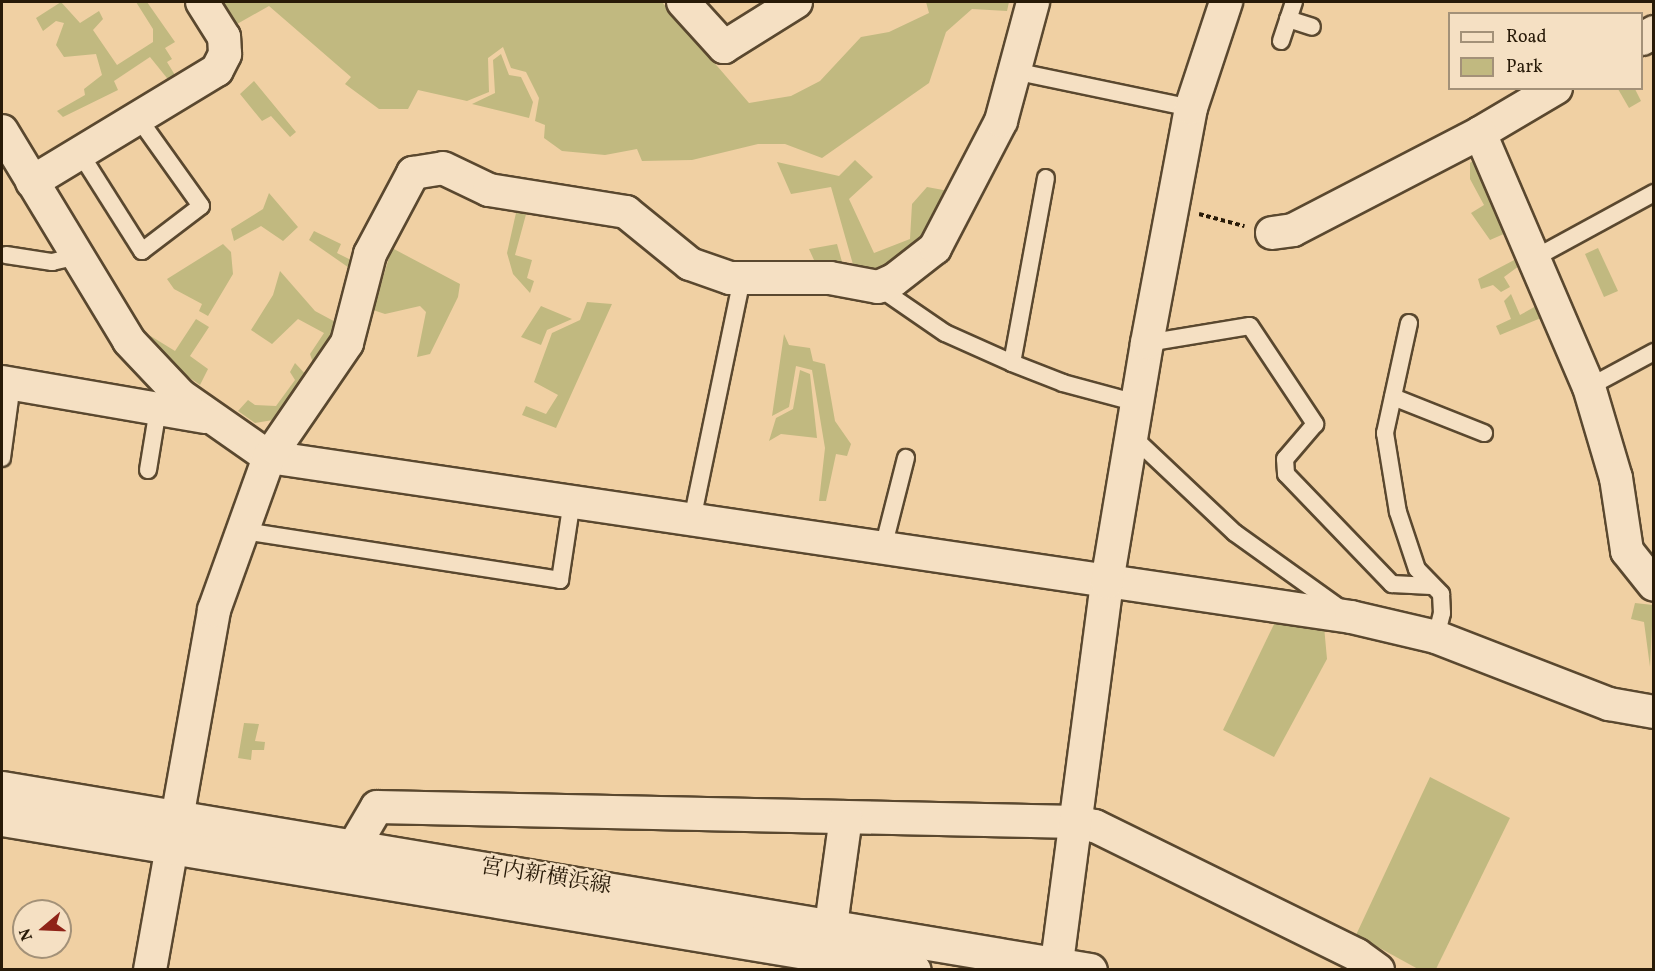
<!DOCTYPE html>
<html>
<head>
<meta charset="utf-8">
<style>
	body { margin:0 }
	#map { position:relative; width:1655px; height:971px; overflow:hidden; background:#f0d0a3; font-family:Vollkorn,"Noto Serif JP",serif }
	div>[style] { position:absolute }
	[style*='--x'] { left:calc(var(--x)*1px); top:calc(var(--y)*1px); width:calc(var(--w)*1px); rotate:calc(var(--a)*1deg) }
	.green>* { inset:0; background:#c1b980 }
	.path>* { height:4px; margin-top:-2px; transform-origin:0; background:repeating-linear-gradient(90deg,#281a08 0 4.5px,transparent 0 7.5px) }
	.roads { filter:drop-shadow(2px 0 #5a482f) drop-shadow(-2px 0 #5a482f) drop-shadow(0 2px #5a482f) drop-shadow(0 -2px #5a482f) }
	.service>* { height:16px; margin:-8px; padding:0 8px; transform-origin:8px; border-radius:8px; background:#f5e0c3 }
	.minor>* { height:32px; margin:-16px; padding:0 16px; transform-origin:16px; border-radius:16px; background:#f5e0c3 }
	.tertiary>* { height:33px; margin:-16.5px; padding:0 16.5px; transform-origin:16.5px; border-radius:16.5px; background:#f5e0c3 }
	span { translate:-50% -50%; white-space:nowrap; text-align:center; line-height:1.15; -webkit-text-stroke:4.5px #f5e0c3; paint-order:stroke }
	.street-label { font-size:22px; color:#281a08 }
	.frame { position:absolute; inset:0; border:3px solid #281a08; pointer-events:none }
	.legend { position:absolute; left:1448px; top:12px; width:195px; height:78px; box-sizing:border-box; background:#f5e0c3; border:2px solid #a39178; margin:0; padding:8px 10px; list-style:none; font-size:18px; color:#281a08 }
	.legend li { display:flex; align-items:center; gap:12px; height:30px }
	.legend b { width:30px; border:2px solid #a39178 }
	.north { position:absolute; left:12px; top:899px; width:60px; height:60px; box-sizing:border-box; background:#f5e0c3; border:2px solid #a39178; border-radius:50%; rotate:251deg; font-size:16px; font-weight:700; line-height:24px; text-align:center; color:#281a08 }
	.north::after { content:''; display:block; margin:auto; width:21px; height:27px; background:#8f2418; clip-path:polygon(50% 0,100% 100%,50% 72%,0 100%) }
</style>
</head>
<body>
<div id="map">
	<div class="green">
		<div style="clip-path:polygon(61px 2px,80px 23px,99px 11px,103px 19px,93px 30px,117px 65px,153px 42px,153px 29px,136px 2px,147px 2px,175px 42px,165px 48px,172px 59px,167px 62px,181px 85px,175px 88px,150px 57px,114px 81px,118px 90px,63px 117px,57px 111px,85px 95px,84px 89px,102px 75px,96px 54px,64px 57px,56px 45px,64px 23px,56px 21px,43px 31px,36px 18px)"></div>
		<div style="clip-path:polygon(214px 2px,662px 2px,749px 103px,791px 96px,820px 81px,861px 37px,889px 32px,929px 13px,926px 2px,1009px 2px,1007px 11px,972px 9px,946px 32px,929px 83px,822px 158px,785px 144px,758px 144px,692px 160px,642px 161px,637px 149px,605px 155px,562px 151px,544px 138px,545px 125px,535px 121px,539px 98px,526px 72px,511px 68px,503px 47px,488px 58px,489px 92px,467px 101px,418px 90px,408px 109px,379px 109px,345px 84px,351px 77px,269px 6px,230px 28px)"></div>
		<div style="clip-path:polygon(501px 54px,509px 75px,521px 77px,533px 102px,529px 118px,472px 104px,495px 93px,493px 60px)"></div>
		<div style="clip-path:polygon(254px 81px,296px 132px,290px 137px,271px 116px,262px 121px,240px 94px)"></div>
		<div style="clip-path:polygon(1618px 89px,1635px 89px,1641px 101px,1629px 108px)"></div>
		<div style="clip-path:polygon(1477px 157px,1506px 233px,1490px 240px,1471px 213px,1484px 205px,1470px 179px,1470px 163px)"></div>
		<div style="clip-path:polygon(855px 160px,873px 177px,849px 199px,874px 253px,910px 239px,912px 204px,927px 187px,954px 192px,916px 254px,869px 277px,854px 268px,831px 187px,791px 194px,777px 162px,839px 176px)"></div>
		<div style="clip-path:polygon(269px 193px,298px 227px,283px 241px,261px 226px,234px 241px,231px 229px,263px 209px)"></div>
		<div style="clip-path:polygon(518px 204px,528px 207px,515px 255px,532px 260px,527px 278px,534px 281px,530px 293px,513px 274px,507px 253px)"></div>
		<div style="clip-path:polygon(314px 231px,341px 244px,337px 253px,357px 263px,355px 272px,309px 240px)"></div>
		<div style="clip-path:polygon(223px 244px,231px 252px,233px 274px,208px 316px,199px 311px,202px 304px,174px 289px,167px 279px)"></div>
		<div style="clip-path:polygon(837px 244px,844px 269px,819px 271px,809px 249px)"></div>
		<div style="clip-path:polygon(392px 248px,460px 284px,458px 297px,430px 354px,417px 357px,426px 312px,420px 306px,385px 314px,373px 310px)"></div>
		<div style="clip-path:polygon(1598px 248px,1618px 291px,1604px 297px,1585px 254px)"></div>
		<div style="clip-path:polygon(1518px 258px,1519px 266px,1504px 277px,1510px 287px,1501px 292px,1493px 285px,1481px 289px,1478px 279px)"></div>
		<div style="clip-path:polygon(280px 271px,315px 311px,341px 325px,316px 372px,310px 354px,324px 333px,298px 319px,272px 344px,251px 330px,273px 295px)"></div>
		<div style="clip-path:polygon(1511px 294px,1520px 315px,1536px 306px,1541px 318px,1500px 335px,1496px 326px,1511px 319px,1504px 301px)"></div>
		<div style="clip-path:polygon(587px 302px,612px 304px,556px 428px,522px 415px,526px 406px,546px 414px,558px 395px,534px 382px,552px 333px,580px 320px)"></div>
		<div style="clip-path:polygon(541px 306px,572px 319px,547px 330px,541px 345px,521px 337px)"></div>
		<div style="clip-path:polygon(196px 319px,209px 327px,190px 356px,208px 369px,200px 385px,177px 369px,149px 335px,175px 351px)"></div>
		<div style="clip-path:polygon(784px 334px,789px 345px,810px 348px,813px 361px,825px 364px,835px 421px,851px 444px,847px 456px,836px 454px,826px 501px,819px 501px,825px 448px,812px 370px,796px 366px,789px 407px,772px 416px)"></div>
		<div style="clip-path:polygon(295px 363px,311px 380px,279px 419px,255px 423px,238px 411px,248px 400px,255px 405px,276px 406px,295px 380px,290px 372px)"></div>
		<div style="clip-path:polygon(800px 370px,810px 374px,817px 438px,781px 434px,769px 441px,776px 418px,793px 409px)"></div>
		<div style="clip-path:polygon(1635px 603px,1653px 605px,1650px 667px,1644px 622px,1631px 619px)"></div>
		<div style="clip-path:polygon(1276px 620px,1324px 626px,1327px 659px,1274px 757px,1223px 730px)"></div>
		<div style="clip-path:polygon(244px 723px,259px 724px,255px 741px,265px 742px,264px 750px,252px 750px,251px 760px,238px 758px)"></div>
		<div style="clip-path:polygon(1430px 777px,1510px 818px,1436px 969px,1418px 969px,1356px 935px)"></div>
	</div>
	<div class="path">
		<div style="--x:1199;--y:214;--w:47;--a:14.9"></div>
	</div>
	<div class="roads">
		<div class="service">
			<div style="--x:1288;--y:19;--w:25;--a:18"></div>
			<div style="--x:1281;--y:41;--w:41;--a:-71.6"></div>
			<div style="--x:1014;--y:71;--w:181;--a:11.8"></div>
			<div style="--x:80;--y:153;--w:116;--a:57.7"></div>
			<div style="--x:142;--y:251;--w:74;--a:-37.3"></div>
			<div style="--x:201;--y:206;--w:107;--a:-125.5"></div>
			<div style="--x:6;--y:255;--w:47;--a:8.7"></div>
			<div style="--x:52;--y:262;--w:26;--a:-13"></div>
			<div style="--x:1533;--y:259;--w:138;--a:-28.6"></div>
			<div style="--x:878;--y:287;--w:81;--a:34.5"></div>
			<div style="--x:945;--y:333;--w:73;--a:24.1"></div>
			<div style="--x:1012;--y:363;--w:188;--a:-79.6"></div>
			<div style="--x:1409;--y:323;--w:113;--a:102.3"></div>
			<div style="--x:1385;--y:433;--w:80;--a:80.7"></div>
			<div style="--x:1398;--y:512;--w:60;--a:71.6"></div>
			<div style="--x:1417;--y:569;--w:35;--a:46"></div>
			<div style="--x:1441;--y:594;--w:19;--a:87"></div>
			<div style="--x:1442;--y:613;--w:25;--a:104"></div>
			<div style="--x:1147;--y:343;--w:104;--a:-9.4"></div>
			<div style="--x:1250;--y:326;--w:118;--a:56.4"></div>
			<div style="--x:1315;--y:424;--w:46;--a:130.6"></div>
			<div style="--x:1285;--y:459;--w:15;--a:86"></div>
			<div style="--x:1286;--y:474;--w:153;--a:46.1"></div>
			<div style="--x:1392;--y:584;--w:39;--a:3"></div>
			<div style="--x:1012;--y:363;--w:55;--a:21.4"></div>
			<div style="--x:1063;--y:383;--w:77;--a:15.1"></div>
			<div style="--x:1589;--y:387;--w:74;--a:-28.3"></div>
			<div style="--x:1393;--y:397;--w:98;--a:21.6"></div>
			<div style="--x:1132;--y:436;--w:141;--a:43.3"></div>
			<div style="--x:1235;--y:533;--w:130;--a:35.6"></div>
			<div style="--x:2;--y:458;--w:75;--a:-82.3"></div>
			<div style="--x:148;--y:470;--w:62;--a:-80.7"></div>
			<div style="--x:692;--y:520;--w:247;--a:-78.3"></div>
			<div style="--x:244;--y:531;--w:320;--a:8.8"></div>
			<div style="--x:560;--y:580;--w:80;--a:-81.4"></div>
			<div style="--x:883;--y:548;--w:93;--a:-75.7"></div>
		</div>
		<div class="minor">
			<div style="--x:683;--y:2;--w:61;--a:47.7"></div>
			<div style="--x:724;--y:47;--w:85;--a:-32"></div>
			<div style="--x:1642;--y:39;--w:14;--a:-30"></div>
			<div style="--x:1556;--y:88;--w:88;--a:149.4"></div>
			<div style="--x:1480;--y:133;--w:276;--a:66.8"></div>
			<div style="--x:1589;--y:387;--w:95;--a:73.5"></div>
			<div style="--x:1616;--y:478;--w:74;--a:81.4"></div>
			<div style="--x:1627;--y:551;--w:43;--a:51.5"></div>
			<div style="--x:2;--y:131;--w:245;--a:58.8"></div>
			<div style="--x:129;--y:341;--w:74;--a:46.6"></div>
			<div style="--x:180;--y:395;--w:108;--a:34.9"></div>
			<div style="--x:269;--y:457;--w:1094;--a:8.41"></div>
			<div style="--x:1351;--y:617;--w:87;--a:13.2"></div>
			<div style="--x:1436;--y:637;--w:186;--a:21.2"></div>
			<div style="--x:1609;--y:704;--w:46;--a:10.1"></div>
			<div style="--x:32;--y:182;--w:216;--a:-31.2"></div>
			<div style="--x:217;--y:70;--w:18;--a:-63"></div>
			<div style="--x:225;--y:54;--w:17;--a:-93"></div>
			<div style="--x:224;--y:37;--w:41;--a:-122.2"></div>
			<div style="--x:1272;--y:233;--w:21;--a:-8"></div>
			<div style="--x:1293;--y:230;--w:211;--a:-27.4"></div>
			<div style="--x:2;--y:382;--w:206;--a:9.8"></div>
			<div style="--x:354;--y:846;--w:45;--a:-59.5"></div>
			<div style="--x:377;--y:807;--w:700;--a:1.23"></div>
			<div style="--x:1077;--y:822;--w:18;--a:13"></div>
			<div style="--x:1095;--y:826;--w:292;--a:26.2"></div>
			<div style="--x:1357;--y:955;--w:26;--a:36"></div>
			<div style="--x:827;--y:954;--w:138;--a:-82.1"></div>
			<div style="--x:150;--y:970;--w:366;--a:-79.9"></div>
			<div style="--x:214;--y:610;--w:163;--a:-70.2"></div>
			<div style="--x:269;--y:457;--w:138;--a:-55.6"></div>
			<div style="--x:347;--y:343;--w:92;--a:-75.5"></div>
			<div style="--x:370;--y:254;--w:92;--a:-62"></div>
			<div style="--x:413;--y:173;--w:30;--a:-9"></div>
			<div style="--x:443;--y:168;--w:51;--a:25.6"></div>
			<div style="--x:489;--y:190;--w:139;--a:9.1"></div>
			<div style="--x:626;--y:212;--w:82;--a:39.1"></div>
			<div style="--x:690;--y:264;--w:42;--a:19.3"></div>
			<div style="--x:730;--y:278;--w:100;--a:0"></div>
			<div style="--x:830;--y:278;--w:49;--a:10.6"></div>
			<div style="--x:878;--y:287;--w:17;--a:-24"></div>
			<div style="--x:894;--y:280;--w:52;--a:-38"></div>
			<div style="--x:935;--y:248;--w:143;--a:-62.5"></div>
			<div style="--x:1001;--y:121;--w:123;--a:-74.9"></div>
			<div style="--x:1056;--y:970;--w:391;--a:-82.5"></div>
			<div style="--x:1107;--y:582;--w:242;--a:-80.5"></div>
			<div style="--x:1147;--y:343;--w:239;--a:-79.4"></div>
			<div style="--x:1191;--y:108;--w:112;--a:-71.7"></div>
		</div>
		<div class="tertiary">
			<div style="--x:2;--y:788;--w:1103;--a:9.5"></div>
			<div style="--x:2;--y:819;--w:924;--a:9.4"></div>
		</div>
	</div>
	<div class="street-label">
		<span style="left:546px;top:877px;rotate:9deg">宮内新横浜線</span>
	</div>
	<div class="frame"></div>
	<ul class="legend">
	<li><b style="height:8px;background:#f5e0c3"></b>Road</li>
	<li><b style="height:16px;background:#c1b980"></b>Park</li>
	</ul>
	<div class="north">N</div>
</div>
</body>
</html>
